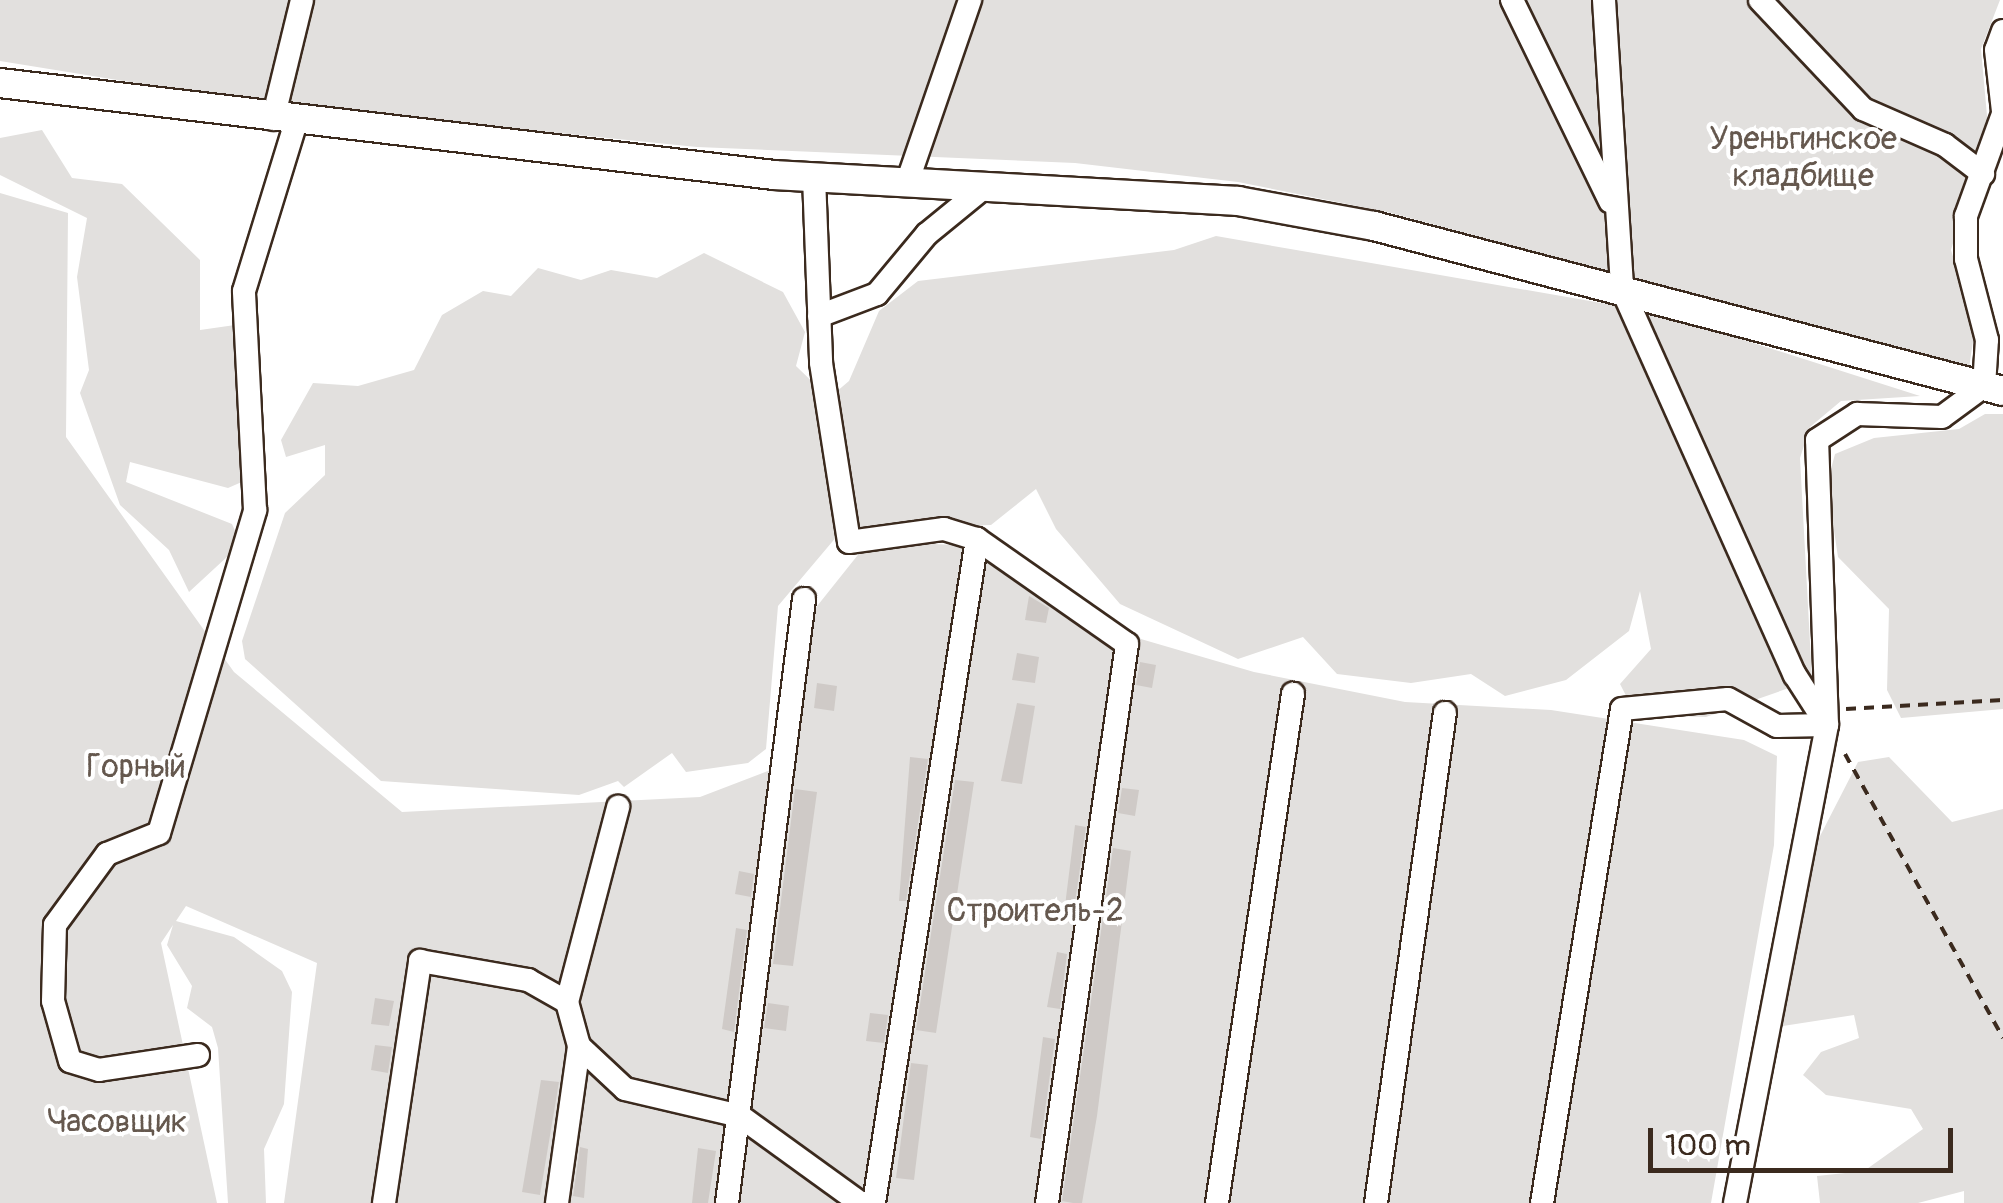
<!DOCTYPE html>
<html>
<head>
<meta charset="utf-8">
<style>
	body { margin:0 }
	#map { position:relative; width:2003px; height:1203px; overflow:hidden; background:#fff; font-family:Pangolin,sans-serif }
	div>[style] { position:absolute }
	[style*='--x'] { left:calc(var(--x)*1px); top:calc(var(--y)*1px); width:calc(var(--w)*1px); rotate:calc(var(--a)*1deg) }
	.green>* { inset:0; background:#e2e0de }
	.building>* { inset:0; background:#cfcac7 }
	.path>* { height:4px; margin-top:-2px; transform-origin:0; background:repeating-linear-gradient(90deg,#3b2a1e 0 10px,transparent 0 18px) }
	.roads { filter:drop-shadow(2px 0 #3b2a1e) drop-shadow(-2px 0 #3b2a1e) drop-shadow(0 2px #3b2a1e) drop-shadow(0 -2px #3b2a1e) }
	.minor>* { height:22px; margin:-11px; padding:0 11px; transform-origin:11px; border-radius:11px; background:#fff }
	.major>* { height:28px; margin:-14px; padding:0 14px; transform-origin:14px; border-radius:14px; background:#fff }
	span { translate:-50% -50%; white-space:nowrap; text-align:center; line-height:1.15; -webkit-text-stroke:8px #fff; paint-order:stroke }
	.park-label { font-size:32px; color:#65584e }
	.scale { position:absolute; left:1648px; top:1128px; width:305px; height:45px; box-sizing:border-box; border:5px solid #3b2a1e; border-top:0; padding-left:12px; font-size:30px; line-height:35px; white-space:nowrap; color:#3b2a1e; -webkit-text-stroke:8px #fff; paint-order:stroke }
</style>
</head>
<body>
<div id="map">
	<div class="green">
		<div style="clip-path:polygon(0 0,2000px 0,1981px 49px,1988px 127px,1951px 250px,1975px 328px,1969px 368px,1387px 212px,1238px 182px,1075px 163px,697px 147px,259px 103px,0 61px)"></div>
		<div style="clip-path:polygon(42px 130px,72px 178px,122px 184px,200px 260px,200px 330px,235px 325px,258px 475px,228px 488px,130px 462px,126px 482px,232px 524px,241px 544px,189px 592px,169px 550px,120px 505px,80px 393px,89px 370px,77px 277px,87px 218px,0 175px,0 138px)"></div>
		<div style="clip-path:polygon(0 193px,68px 213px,66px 437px,234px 672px,402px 812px,700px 797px,781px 766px,802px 625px,869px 541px,999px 547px,1110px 630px,1254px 672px,1405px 702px,1551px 710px,1744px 740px,1777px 756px,1774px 845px,1711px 1203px,284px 1203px,317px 963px,186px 906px,176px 921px,234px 937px,282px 971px,292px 992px,284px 1104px,264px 1149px,266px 1203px,228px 1203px,218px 1048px,212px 1027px,187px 1008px,192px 986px,167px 945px,173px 925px,161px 943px,217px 1203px,0 1203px)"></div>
		<div style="clip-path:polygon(1216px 236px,1659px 313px,1920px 396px,1841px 401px,1810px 427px,1800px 458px,1812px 680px,1706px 717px,1636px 715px,1620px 684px,1651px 649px,1640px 591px,1629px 631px,1566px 680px,1505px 696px,1471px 674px,1411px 683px,1337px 674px,1303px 637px,1238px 659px,1120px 604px,1056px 529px,1036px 489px,991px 525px,843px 529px,778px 606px,766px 749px,748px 763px,686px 772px,672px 753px,624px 787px,618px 781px,579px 795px,381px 781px,245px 659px,242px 641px,285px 513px,325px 475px,325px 445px,286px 457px,281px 440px,313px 383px,358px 386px,414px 370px,442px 315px,483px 291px,511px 296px,538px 268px,581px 280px,611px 270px,657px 278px,704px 253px,783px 292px,805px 332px,796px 366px,829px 398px,849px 381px,879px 311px,918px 281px,1174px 250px)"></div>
		<div style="clip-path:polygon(1985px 414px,2003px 414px,2003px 709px,1901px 718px,1887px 690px,1889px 609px,1838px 557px,1827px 484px,1835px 454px,1874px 438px,1959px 429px)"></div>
		<div style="clip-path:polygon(1889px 757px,1952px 822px,2003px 809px,2003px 1203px,1964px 1203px,1964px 1191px,1918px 1203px,1820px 1203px,1817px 1176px,1864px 1171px,1923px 1129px,1911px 1109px,1826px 1095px,1803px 1075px,1821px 1052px,1859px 1038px,1854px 1015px,1777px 1027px,1795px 908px,1818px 840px,1858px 762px)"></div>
	</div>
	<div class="building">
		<div style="clip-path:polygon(1029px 596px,1049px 608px,1046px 623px,1025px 620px)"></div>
		<div style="clip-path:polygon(1017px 653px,1039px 657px,1035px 683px,1012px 680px)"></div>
		<div style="clip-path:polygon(1140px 662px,1156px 665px,1152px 688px,1136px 685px)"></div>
		<div style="clip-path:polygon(817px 683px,837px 686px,834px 711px,814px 708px)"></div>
		<div style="clip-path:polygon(1017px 703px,1035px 706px,1022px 784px,1001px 781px)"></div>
		<div style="clip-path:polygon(910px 757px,928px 759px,906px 901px,899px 901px)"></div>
		<div style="clip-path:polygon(955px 780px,974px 782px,936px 1033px,916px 1030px)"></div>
		<div style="clip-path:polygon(1122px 788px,1139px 790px,1135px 816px,1118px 813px)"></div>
		<div style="clip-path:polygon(795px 789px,817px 792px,793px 966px,773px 964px)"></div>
		<div style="clip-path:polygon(1075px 825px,1086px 827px,1072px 923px,1063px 922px)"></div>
		<div style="clip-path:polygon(1113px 848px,1131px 851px,1097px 1116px,1082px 1203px,1073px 1203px,1062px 1201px)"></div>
		<div style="clip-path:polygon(739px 871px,754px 874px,751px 897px,735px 894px)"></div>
		<div style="clip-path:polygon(736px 928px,747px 930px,734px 1032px,722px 1029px)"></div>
		<div style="clip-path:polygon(1057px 952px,1067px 954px,1060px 1009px,1047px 1007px)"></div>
		<div style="clip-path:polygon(375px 998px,394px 1001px,389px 1026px,371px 1024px)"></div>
		<div style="clip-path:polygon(768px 1003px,789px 1006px,786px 1031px,764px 1028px)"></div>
		<div style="clip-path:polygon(870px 1013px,888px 1015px,884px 1043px,866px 1041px)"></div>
		<div style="clip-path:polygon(1043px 1037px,1055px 1039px,1041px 1139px,1030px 1137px)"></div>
		<div style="clip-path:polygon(375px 1045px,392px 1047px,388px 1073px,371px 1070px)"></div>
		<div style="clip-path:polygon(911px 1063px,928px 1065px,914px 1180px,896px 1178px)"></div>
		<div style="clip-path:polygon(541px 1080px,559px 1082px,540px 1195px,522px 1192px)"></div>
		<div style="clip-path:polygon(580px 1147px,588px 1149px,584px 1198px,573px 1196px)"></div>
		<div style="clip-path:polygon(698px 1148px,716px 1151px,708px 1203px,692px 1203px)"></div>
	</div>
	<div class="path">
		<div style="--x:1846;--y:709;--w:157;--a:-3.3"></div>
		<div style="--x:1845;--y:754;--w:325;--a:60.9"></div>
	</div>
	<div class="roads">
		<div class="minor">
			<div style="--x:1512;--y:0;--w:224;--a:64"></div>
			<div style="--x:1604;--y:0;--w:290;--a:86.4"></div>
			<div style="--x:1622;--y:289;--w:423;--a:65.9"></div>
			<div style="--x:1795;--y:675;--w:56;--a:57.4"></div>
			<div style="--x:1760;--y:0;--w:150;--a:46.6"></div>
			<div style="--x:1863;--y:109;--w:90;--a:23.7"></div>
			<div style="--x:1945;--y:145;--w:48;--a:37.3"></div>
			<div style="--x:2003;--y:31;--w:20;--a:110"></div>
			<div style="--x:1996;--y:50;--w:61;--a:83.5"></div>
			<div style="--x:273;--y:119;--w:122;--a:-76.3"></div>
			<div style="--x:814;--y:177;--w:186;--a:87.8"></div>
			<div style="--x:821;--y:363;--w:181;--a:81.1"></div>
			<div style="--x:849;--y:542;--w:96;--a:-7.8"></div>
			<div style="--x:944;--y:529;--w:34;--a:17"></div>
			<div style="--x:977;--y:539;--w:672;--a:98.82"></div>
			<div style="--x:907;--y:183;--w:194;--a:-71"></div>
			<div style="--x:819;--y:316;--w:62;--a:-20.8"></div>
			<div style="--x:877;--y:294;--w:78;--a:-50.2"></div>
			<div style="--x:927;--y:234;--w:77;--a:-39.2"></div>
			<div style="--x:977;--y:539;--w:183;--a:35"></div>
			<div style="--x:1127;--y:644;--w:565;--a:98.14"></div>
			<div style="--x:567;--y:1002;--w:202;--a:-75.3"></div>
			<div style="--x:198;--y:1055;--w:100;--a:171.4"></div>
			<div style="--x:99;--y:1070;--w:30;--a:-163"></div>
			<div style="--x:70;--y:1061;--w:62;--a:-105.8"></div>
			<div style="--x:53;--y:1001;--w:76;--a:-88.5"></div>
			<div style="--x:55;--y:925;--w:88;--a:-53.8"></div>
			<div style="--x:107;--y:854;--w:56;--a:-22"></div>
			<div style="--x:159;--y:833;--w:337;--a:-73.4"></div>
			<div style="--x:255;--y:510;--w:219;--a:-92.9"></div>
			<div style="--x:244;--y:291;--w:177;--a:-72.9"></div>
			<div style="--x:384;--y:1203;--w:245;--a:-81.5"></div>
			<div style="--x:420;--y:961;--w:110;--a:10"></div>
			<div style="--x:528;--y:980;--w:45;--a:29.4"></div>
			<div style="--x:567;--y:1002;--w:46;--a:74.7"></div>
			<div style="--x:579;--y:1046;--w:63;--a:43.1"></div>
			<div style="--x:625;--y:1089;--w:118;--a:13.2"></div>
			<div style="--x:740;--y:1116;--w:148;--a:35.9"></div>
			<div style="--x:557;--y:1203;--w:159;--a:-82"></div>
			<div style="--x:727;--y:1203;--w:609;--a:-82.73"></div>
			<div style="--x:1217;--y:1203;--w:515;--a:-81.51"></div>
			<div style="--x:1376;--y:1203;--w:495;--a:-82"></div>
			<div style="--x:1542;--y:1203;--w:500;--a:-80.8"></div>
			<div style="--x:1622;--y:709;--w:106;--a:-5.4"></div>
			<div style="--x:1728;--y:699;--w:56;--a:28.9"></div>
			<div style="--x:1777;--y:726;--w:50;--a:-1.1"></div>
			<div style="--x:1735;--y:1203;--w:487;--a:-79.1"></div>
			<div style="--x:1827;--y:725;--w:285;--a:-92"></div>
			<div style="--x:1817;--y:440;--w:48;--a:-33"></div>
			<div style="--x:1857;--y:414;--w:85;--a:2"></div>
			<div style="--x:1942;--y:417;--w:52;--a:-36.4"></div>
			<div style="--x:1984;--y:386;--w:46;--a:-86.3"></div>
			<div style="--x:1987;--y:340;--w:84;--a:-104.5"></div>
			<div style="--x:1966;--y:259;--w:43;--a:-90"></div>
			<div style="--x:1966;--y:216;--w:109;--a:-70.1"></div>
		</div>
		<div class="major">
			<div style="--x:0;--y:83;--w:779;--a:6.78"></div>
			<div style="--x:774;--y:175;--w:465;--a:3.2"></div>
			<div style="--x:1238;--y:201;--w:138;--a:10.4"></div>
			<div style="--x:1374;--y:226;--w:650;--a:14.7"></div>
		</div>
	</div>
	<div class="park-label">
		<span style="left:1803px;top:158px">Уреньгинское<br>кладбище</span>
		<span style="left:136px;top:767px">Горный</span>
		<span style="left:1035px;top:911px">Строитель-2</span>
		<span style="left:117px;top:1122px">Часовщик</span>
	</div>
	<div class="scale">100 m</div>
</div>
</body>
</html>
